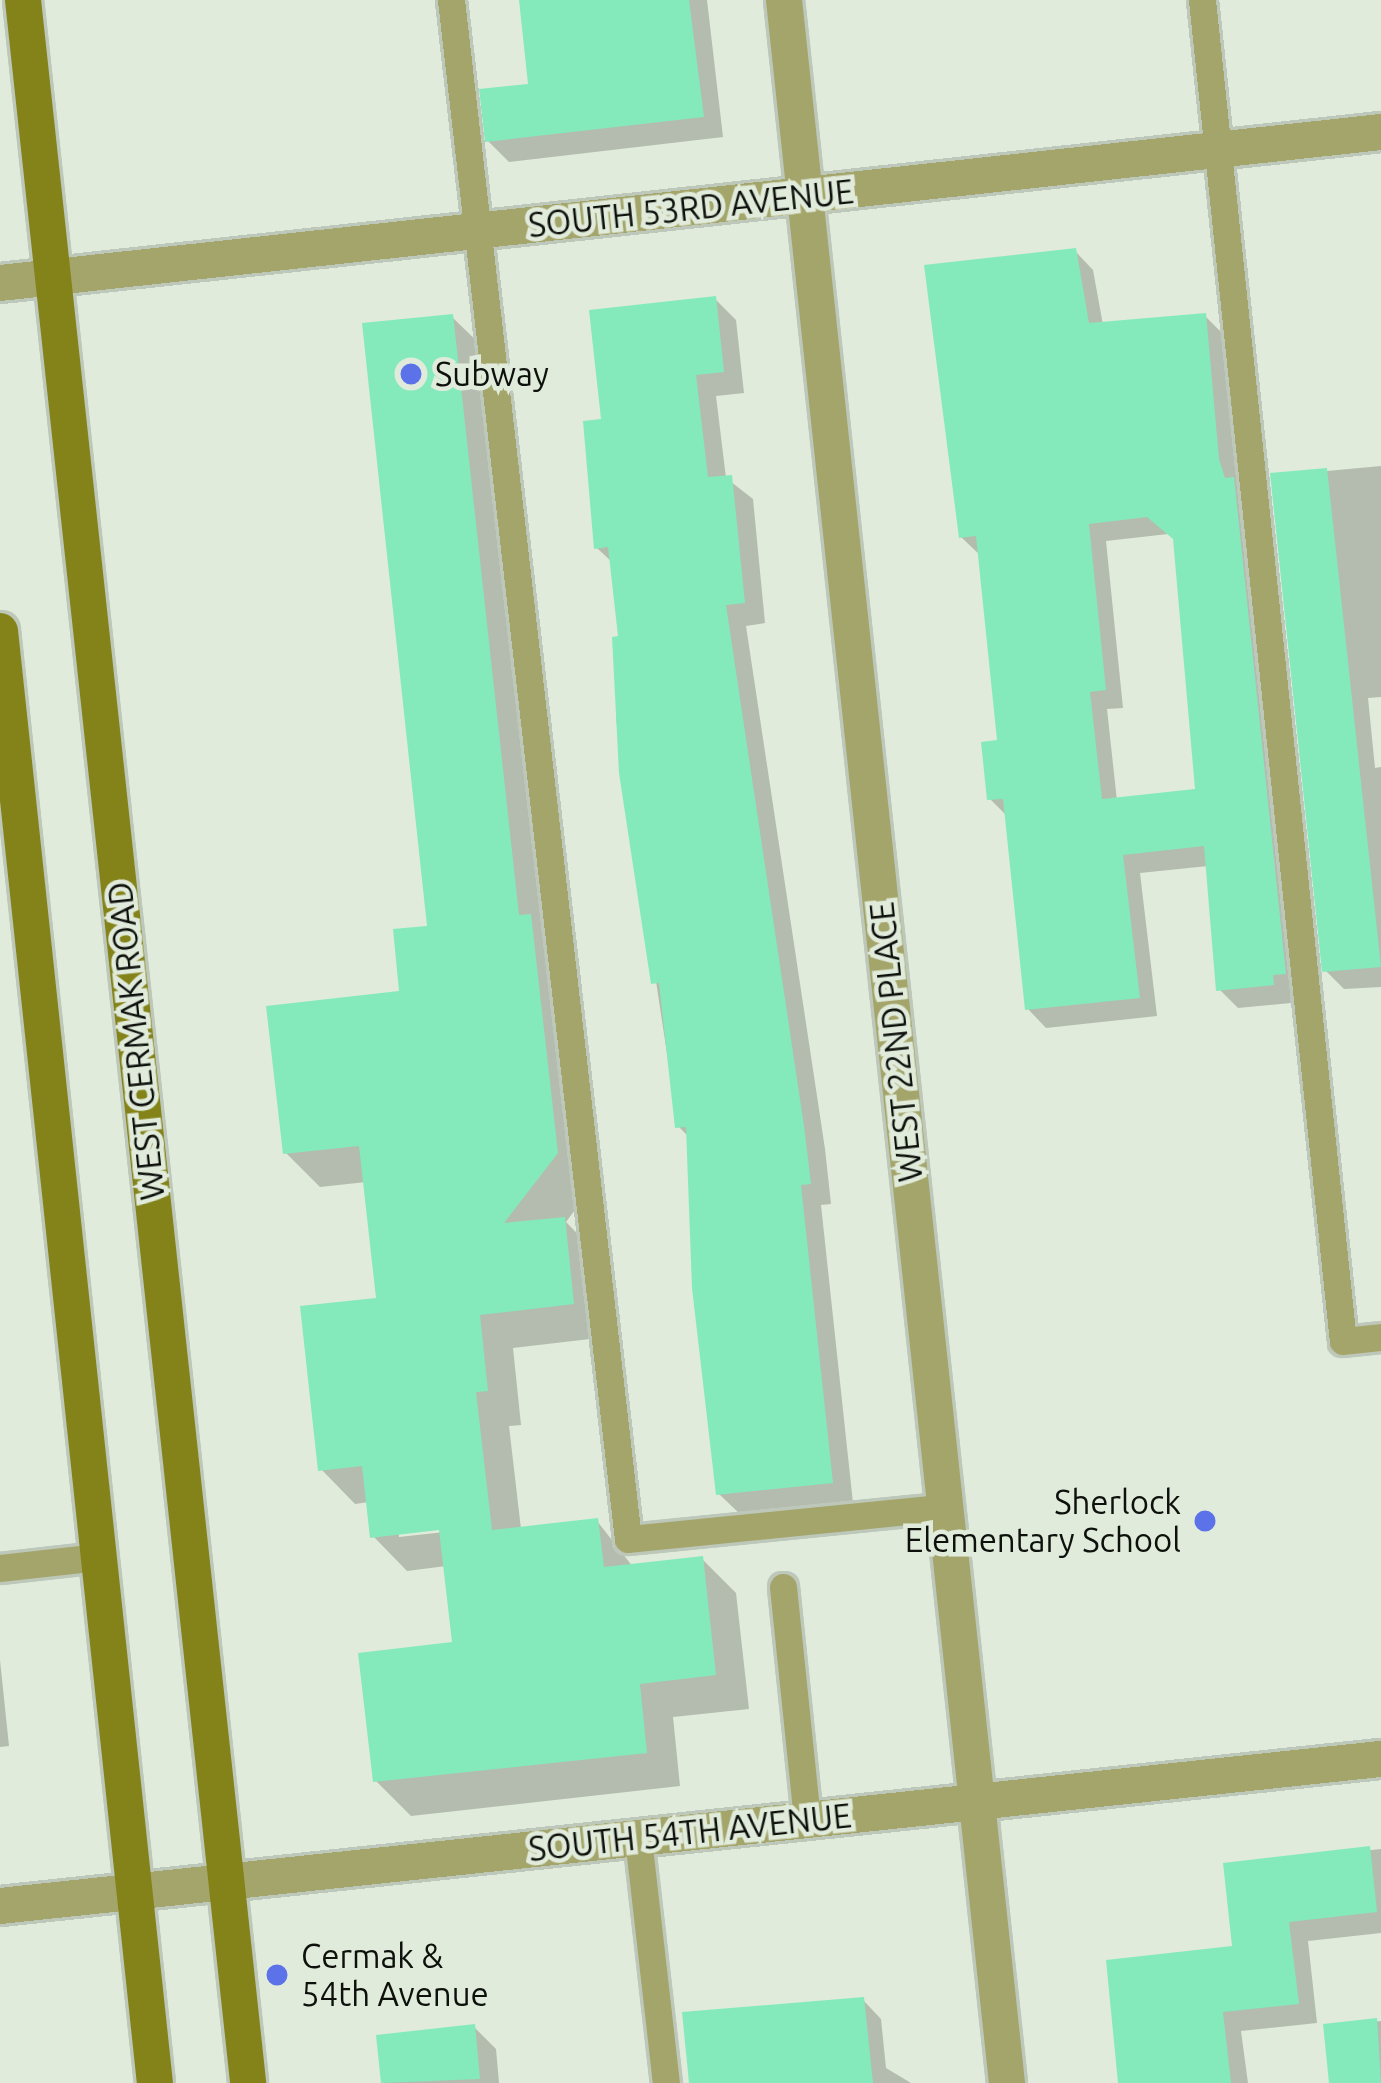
<!DOCTYPE html>
<html>
<head>
<meta charset="utf-8">
<style>
	body { margin:0 }
	#map { position:relative; width:1381px; height:2083px; overflow:hidden; background:#e0ebdb; font-family:Ubuntu,sans-serif }
	div>[style] { position:absolute }
	[style*='--x'] { left:calc(var(--x)*1px); top:calc(var(--y)*1px); width:calc(var(--w)*1px); rotate:calc(var(--a)*1deg) }
	.shadow>* { inset:0; background:#0003 }
	.building>* { inset:0; background:#84eabc }
	.roads { filter:drop-shadow(3px 0 #bec8ba) drop-shadow(-3px 0 #bec8ba) drop-shadow(0 3px #bec8ba) drop-shadow(0 -3px #bec8ba) }
	.service>* { height:27px; margin:-13.5px; padding:0 13.5px; transform-origin:13.5px; border-radius:13.5px; background:#a4a56a }
	.minor>* { height:36px; margin:-18px; padding:0 18px; transform-origin:18px; border-radius:18px; background:#a4a56a }
	.secondary>* { height:36px; margin:-18px; padding:0 18px; transform-origin:18px; border-radius:18px; background:#84831a }
	.dots>* { width:33px; height:33px; translate:-50% -50%; box-sizing:border-box; border:6px solid #e0ebdb; border-radius:50% }
	span { translate:-50% -50%; white-space:nowrap; text-align:center; line-height:1.15; -webkit-text-stroke:9px #e0ebdb; paint-order:stroke }
	.street-label { font-size:33px; color:#0d100b }
	.poi-label { font-size:33px; color:#0d100b }
	.left { translate:0 -50%; text-align:left }
	.right { translate:-100% -50%; text-align:right }
</style>
</head>
<body>
<div id="map">
	<div class="shadow">
		<div style="clip-path:polygon(522px 0,707px 0,723px 137px,509px 162px,488px 141px,531px 86px)"></div>
		<div style="clip-path:polygon(evenodd,1075px 251px,1093px 270px,1103px 325px,1205px 316px,1223px 334px,1237px 480px,1252px 499px,1303px 992px,1290px 993px,1291px 1003px,1238px 1008px,1219px 989px,1208px 866px,1140px 873px,1157px 1016px,1046px 1028px,1028px 1009px,1008px 817px,990px 799px,1000px 743px,981px 556px,961px 537px,1075px 251px,1168px 534px,1176px 541px,1198px 792px,1117px 801px,1107px 709px,1123px 708px,1106px 541px,1168px 534px)"></div>
		<div style="clip-path:polygon(715px 299px,736px 320px,744px 393px,716px 396px,726px 478px,753px 499px,765px 623px,746px 626px,825px 1149px,831px 1204px,821px 1205px,853px 1503px,741px 1515px,719px 1494px,690px 1138px,678px 1126px,616px 718px,624px 717px,613px 563px,597px 548px,605px 421px)"></div>
		<div style="clip-path:polygon(evenodd,452px 317px,487px 351px,591px 1188px,566px 1222px,598px 1255px,607px 1337px,513px 1348px,521px 1425px,509px 1426px,521px 1529px,597px 1521px,633px 1567px,702px 1559px,736px 1593px,749px 1709px,673px 1717px,680px 1786px,411px 1816px,376px 1781px,455px 1645px,446px 1566px,407px 1571px,373px 1536px,369px 1502px,355px 1504px,321px 1469px,380px 1301px,366px 1182px,320px 1187px,286px 1153px,402px 994px,430px 928px,452px 317px,453px 1525px,454px 1531px,399px 1537px,399px 1531px,453px 1525px)"></div>
		<div style="clip-path:polygon(1381px 466px,1381px 697px,1368px 698px,1375px 768px,1381px 767px,1381px 987px,1344px 989px,1325px 970px,1273px 476px)"></div>
		<div style="clip-path:polygon(0 1660px,9px 1746px,0 1747px)"></div>
		<div style="clip-path:polygon(1381px 1849px,1381px 1933px,1308px 1941px,1317px 2023px,1241px 2031px,1248px 2083px,1124px 2083px,1235px 1949px,1227px 1866px)"></div>
		<div style="clip-path:polygon(863px 2000px,881px 2019px,886px 2068px,911px 2083px,691px 2083px)"></div>
		<div style="clip-path:polygon(1381px 2021px,1381px 2083px,1334px 2083px,1326px 2027px)"></div>
		<div style="clip-path:polygon(474px 2027px,496px 2049px,499px 2083px,384px 2083px,379px 2037px)"></div>
	</div>
	<div class="building">
		<div style="clip-path:polygon(519px 0,689px 0,704px 117px,485px 142px,479px 89px,528px 84px)"></div>
		<div style="clip-path:polygon(evenodd,1076px 248px,1089px 323px,1206px 313px,1219px 459px,1225px 478px,1234px 477px,1286px 974px,1273px 975px,1274px 985px,1216px 991px,1204px 846px,1123px 855px,1140px 998px,1025px 1010px,1003px 799px,987px 800px,981px 742px,997px 740px,976px 536px,959px 538px,924px 265px,1076px 248px,1147px 517px,1173px 539px,1195px 789px,1102px 799px,1090px 692px,1106px 690px,1089px 524px,1147px 517px)"></div>
		<div style="clip-path:polygon(716px 296px,724px 372px,696px 375px,708px 477px,732px 475px,745px 603px,726px 605px,804px 1126px,811px 1184px,801px 1185px,833px 1483px,716px 1495px,692px 1288px,686px 1127px,675px 1128px,659px 983px,651px 984px,619px 773px,612px 637px,618px 636px,608px 547px,594px 549px,583px 421px,601px 419px,589px 310px)"></div>
		<div style="clip-path:polygon(453px 314px,519px 915px,531px 914px,558px 1153px,504px 1223px,565px 1217px,574px 1304px,480px 1315px,488px 1391px,476px 1392px,492px 1530px,598px 1518px,604px 1567px,703px 1556px,716px 1675px,640px 1684px,647px 1753px,373px 1782px,358px 1653px,452px 1642px,439px 1530px,370px 1538px,362px 1466px,318px 1471px,300px 1306px,376px 1298px,359px 1146px,283px 1154px,266px 1006px,399px 991px,393px 929px,427px 926px,362px 323px)"></div>
		<div style="clip-path:polygon(1327px 468px,1381px 967px,1322px 972px,1270px 473px)"></div>
		<div style="clip-path:polygon(1370px 1846px,1377px 1912px,1289px 1922px,1299px 2004px,1223px 2012px,1231px 2083px,1118px 2083px,1106px 1960px,1232px 1946px,1223px 1863px)"></div>
		<div style="clip-path:polygon(864px 1997px,873px 2083px,689px 2083px,682px 2012px)"></div>
		<div style="clip-path:polygon(1377px 2018px,1381px 2083px,1329px 2083px,1323px 2024px)"></div>
		<div style="clip-path:polygon(475px 2024px,480px 2079px,381px 2083px,376px 2035px)"></div>
	</div>
	<div class="roads">
		<div class="service">
			<div style="--x:451;--y:0;--w:1549;--a:83.44"></div>
			<div style="--x:628;--y:1539;--w:320;--a:-5.7"></div>
			<div style="--x:1202;--y:0;--w:1348;--a:84"></div>
			<div style="--x:1343;--y:1341;--w:38;--a:-6"></div>
			<div style="--x:0;--y:1568;--w:99;--a:-6.4"></div>
			<div style="--x:783;--y:1587;--w:233;--a:84.1"></div>
			<div style="--x:638;--y:1838;--w:247;--a:83.5"></div>
		</div>
		<div class="minor">
			<div style="--x:784;--y:0;--w:2095;--a:83.89"></div>
			<div style="--x:0;--y:283;--w:1389;--a:-6.24"></div>
			<div style="--x:0;--y:1906;--w:1389;--a:-6.08"></div>
		</div>
		<div class="secondary">
			<div style="--x:23;--y:0;--w:2095;--a:83.83"></div>
			<div style="--x:0;--y:631;--w:1460;--a:83.91"></div>
		</div>
	</div>
	<div class="dots">
		<div style="left:411px;top:374px;background:#5c72e8"></div>
		<div style="left:1205px;top:1521px;background:#5c72e8"></div>
		<div style="left:277px;top:1975px;background:#5c72e8"></div>
	</div>
	<div class="street-label">
		<span style="left:691px;top:208px;rotate:-6deg">SOUTH 53RD AVENUE</span>
		<span style="left:136px;top:1041px;rotate:-96deg">WEST CERMAK ROAD</span>
		<span style="left:896px;top:1042px;rotate:-96deg">WEST 22ND PLACE</span>
		<span style="left:690px;top:1832px;rotate:-6deg">SOUTH 54TH AVENUE</span>
	</div>
	<div class="poi-label">
		<span class="left" style="left:435px;top:374px">Subway</span>
		<span class="right" style="left:1181px;top:1521px">Sherlock<br>Elementary School</span>
		<span class="left" style="left:301px;top:1975px">Cermak &amp;<br>54th Avenue</span>
	</div>
</div>
</body>
</html>
